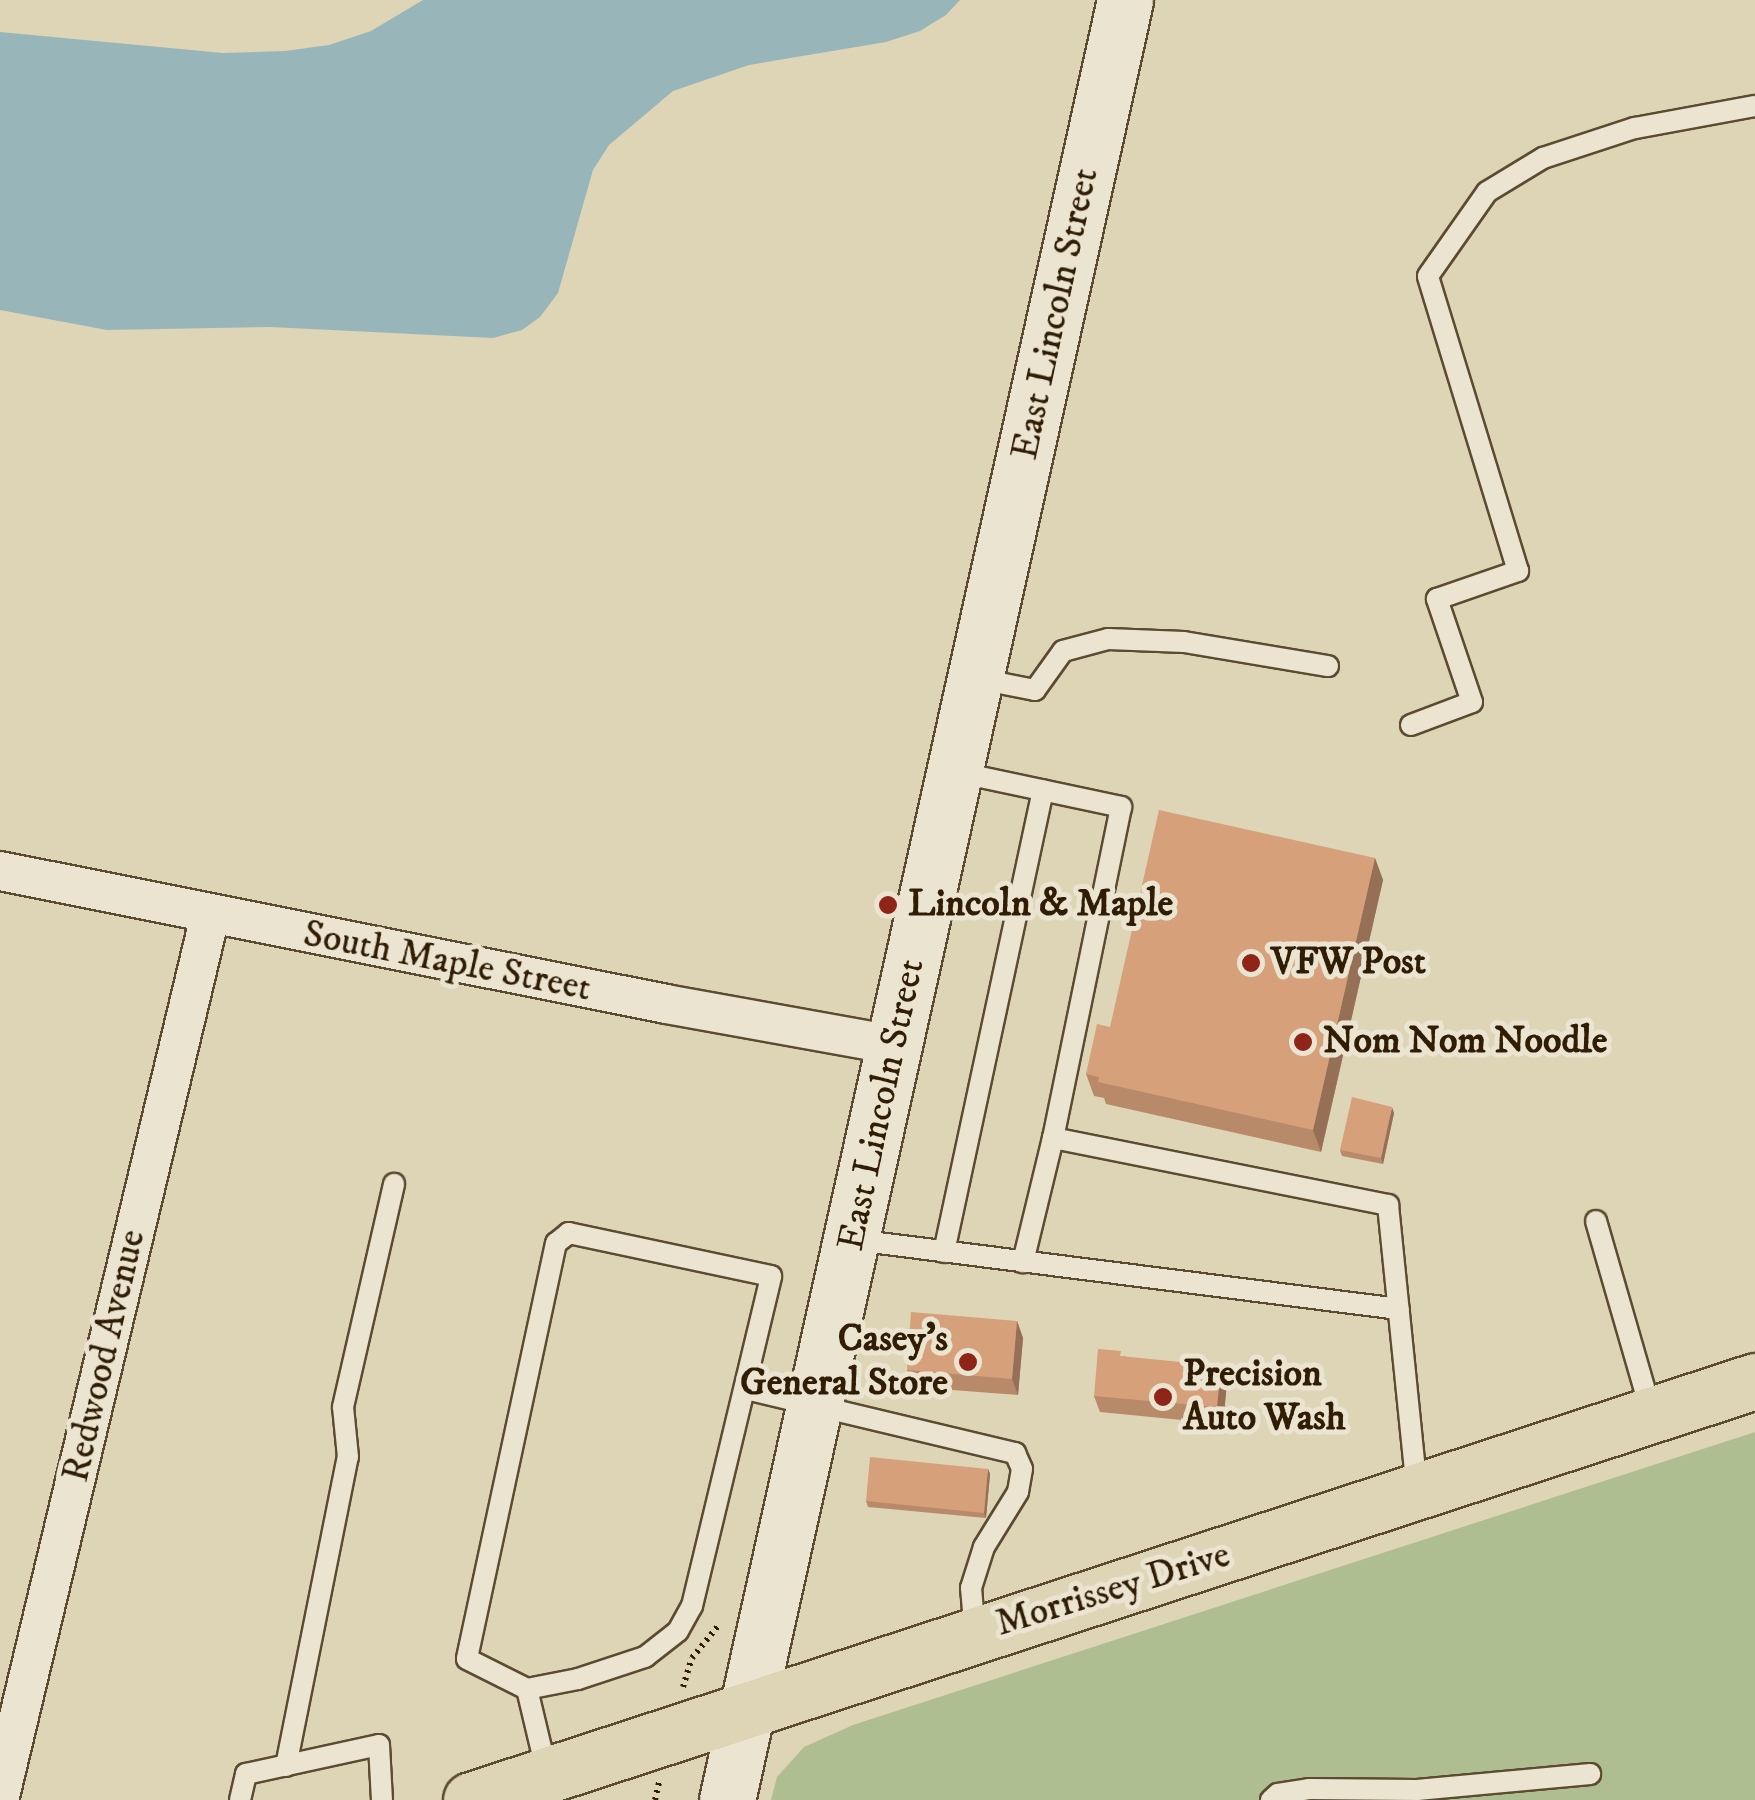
<!DOCTYPE html>
<html>
<head>
<meta charset="utf-8">
<style>
	body { margin:0 }
	#map { position:relative; width:1755px; height:1800px; overflow:hidden; background:#ded5b6; font-family:"IM FELL DW Pica",serif }
	div>[style] { position:absolute }
	[style*='--x'] { left:calc(var(--x)*1px); top:calc(var(--y)*1px); width:calc(var(--w)*1px); rotate:calc(var(--a)*1deg) }
	.green>* { inset:0; background:#afbe90 }
	.water>* { inset:0; background:#98b6ba }
	.path>* { height:6px; margin-top:-3px; transform-origin:0; background:repeating-linear-gradient(90deg,#301d03 0 2.5px,transparent 0 7.5px) }
	.roads { filter:drop-shadow(2px 0 #5c4b30) drop-shadow(-2px 0 #5c4b30) drop-shadow(0 2px #5c4b30) drop-shadow(0 -2px #5c4b30) }
	.service>* { height:20px; margin:-10px; padding:0 10px; transform-origin:10px; border-radius:10px; background:#eae4d0 }
	.minor>* { height:38px; margin:-19px; padding:0 19px; transform-origin:19px; border-radius:19px; background:#eae4d0 }
	.secondary>* { height:55px; margin:-27.5px; padding:0 27.5px; transform-origin:27.5px; border-radius:27.5px; background:#eae4d0 }
	.primary>* { height:55px; margin:-27.5px; padding:0 27.5px; transform-origin:27.5px; border-radius:27.5px; background:#ded5b6 }
	.wall>* { inset:0; background:#b88a6a }
	.shaded-wall>* { inset:0; background:#967056 }
	.building>* { inset:0; background:#d6a07b }
	.dots>* { width:28px; height:28px; translate:-50% -50%; box-sizing:border-box; border:5px solid #eae4d0; border-radius:50% }
	span { translate:-50% -50%; white-space:nowrap; text-align:center; line-height:1.15; -webkit-text-stroke:10px #eae4d0; paint-order:stroke }
	.street-label { font-size:38px; color:#301d03 }
	.poi-label { font-size:38px; color:#301d03; font-weight:700 }
	.left { translate:0 -50%; text-align:left }
	.right { translate:-100% -50%; text-align:right }
</style>
</head>
<body>
<div id="map">
	<div class="green">
		<div style="clip-path:polygon(1755px 1432px,1755px 1800px,771px 1800px,777px 1777px,804px 1747px,853px 1725px)"></div>
	</div>
	<div class="water">
		<div style="clip-path:polygon(423px 0,960px 0,946px 15px,920px 31px,886px 42px,749px 65px,673px 91px,609px 145px,593px 170px,558px 293px,540px 317px,522px 330px,493px 338px,270px 327px,107px 330px,0 310px,0 32px,223px 53px,285px 51px,329px 45px,371px 31px)"></div>
	</div>
	<div class="path">
		<div style="--x:683;--y:1687;--w:30;--a:-73"></div>
		<div style="--x:692;--y:1658;--w:41;--a:-50.9"></div>
		<div style="--x:655;--y:1800;--w:18;--a:-77"></div>
	</div>
	<div class="roads">
		<div class="service">
			<div style="--x:979;--y:679;--w:57;--a:11.1"></div>
			<div style="--x:1035;--y:690;--w:48;--a:-54.3"></div>
			<div style="--x:1063;--y:651;--w:47;--a:-14.9"></div>
			<div style="--x:1108;--y:639;--w:76;--a:2.3"></div>
			<div style="--x:1184;--y:642;--w:146;--a:9.5"></div>
			<div style="--x:1411;--y:725;--w:65;--a:-20.7"></div>
			<div style="--x:1472;--y:702;--w:109;--a:-108.8"></div>
			<div style="--x:1437;--y:599;--w:86;--a:-19.1"></div>
			<div style="--x:1518;--y:571;--w:308;--a:-107"></div>
			<div style="--x:1428;--y:276;--w:103;--a:-54.9"></div>
			<div style="--x:1487;--y:192;--w:66;--a:-31.3"></div>
			<div style="--x:1543;--y:158;--w:97;--a:-18.1"></div>
			<div style="--x:1635;--y:128;--w:122;--a:-10.4"></div>
			<div style="--x:957;--y:772;--w:168;--a:12"></div>
			<div style="--x:1121;--y:807;--w:338;--a:101.6"></div>
			<div style="--x:1053;--y:1138;--w:128;--a:103.6"></div>
			<div style="--x:1053;--y:1138;--w:342;--a:11.3"></div>
			<div style="--x:1388;--y:1205;--w:286;--a:84.2"></div>
			<div style="--x:1596;--y:1221;--w:198;--a:73.9"></div>
			<div style="--x:855;--y:1240;--w:548;--a:7.23"></div>
			<div style="--x:944;--y:1252;--w:472;--a:-77.9"></div>
			<div style="--x:746;--y:1389;--w:277;--a:13.4"></div>
			<div style="--x:1015;--y:1453;--w:17;--a:66"></div>
			<div style="--x:1022;--y:1469;--w:23;--a:100"></div>
			<div style="--x:1018;--y:1492;--w:65;--a:121.7"></div>
			<div style="--x:984;--y:1547;--w:43;--a:107.6"></div>
			<div style="--x:971;--y:1588;--w:46;--a:85"></div>
			<div style="--x:527;--y:1689;--w:52;--a:-11.1"></div>
			<div style="--x:578;--y:1679;--w:71;--a:-18.2"></div>
			<div style="--x:645;--y:1657;--w:42;--a:-38.2"></div>
			<div style="--x:678;--y:1631;--w:29;--a:-61"></div>
			<div style="--x:692;--y:1606;--w:339;--a:-76.5"></div>
			<div style="--x:771;--y:1276;--w:207;--a:-168"></div>
			<div style="--x:569;--y:1233;--w:16;--a:142"></div>
			<div style="--x:556;--y:1243;--w:425;--a:102.1"></div>
			<div style="--x:467;--y:1659;--w:67;--a:26.6"></div>
			<div style="--x:527;--y:1689;--w:86;--a:76.6"></div>
			<div style="--x:286;--y:1766;--w:315;--a:-78.7"></div>
			<div style="--x:348;--y:1457;--w:50;--a:-95.7"></div>
			<div style="--x:343;--y:1407;--w:229;--a:-77.1"></div>
			<div style="--x:240;--y:1800;--w:27;--a:-77"></div>
			<div style="--x:246;--y:1774;--w:136;--a:-12.3"></div>
			<div style="--x:379;--y:1745;--w:55;--a:86.9"></div>
			<div style="--x:1271;--y:1800;--w:9;--a:-41"></div>
			<div style="--x:1278;--y:1794;--w:31;--a:-9"></div>
			<div style="--x:1309;--y:1789;--w:108;--a:0.5"></div>
			<div style="--x:1417;--y:1790;--w:174;--a:-5.3"></div>
		</div>
		<div class="minor">
			<div style="--x:0;--y:871;--w:679;--a:11.29"></div>
			<div style="--x:666;--y:1004;--w:233;--a:10.2"></div>
			<div style="--x:0;--y:1796;--w:905;--a:-76.58"></div>
		</div>
		<div class="secondary">
			<div style="--x:727;--y:1800;--w:1843;--a:-77.53"></div>
		</div>
		<div class="primary">
			<div style="--x:471;--y:1800;--w:1351;--a:-18.07"></div>
		</div>
	</div>
	<div class="wall">
		<div style="clip-path:polygon(1375px 858px,1383px 880px,1321px 1152px,1106px 1104px,1104px 1098px,1094px 1096px,1086px 1074px,1110px 1027px)"></div>
		<div style="clip-path:polygon(1394px 1113px,1383px 1164px,1342px 1156px,1340px 1150px)"></div>
		<div style="clip-path:polygon(1017px 1321px,1023px 1338px,1018px 1395px,913px 1387px,907px 1370px)"></div>
		<div style="clip-path:polygon(1123px 1356px,1227px 1382px,1223px 1424px,1100px 1412px,1094px 1396px)"></div>
		<div style="clip-path:polygon(988px 1469px,990px 1474px,986px 1518px,868px 1507px,866px 1501px)"></div>
	</div>
	<div class="shaded-wall">
		<div style="clip-path:polygon(1375px 858px,1383px 880px,1321px 1152px,1313px 1130px)"></div>
		<div style="clip-path:polygon(1392px 1107px,1394px 1113px,1383px 1164px,1381px 1158px)"></div>
		<div style="clip-path:polygon(1017px 1321px,1023px 1338px,1018px 1395px,1012px 1379px)"></div>
		<div style="clip-path:polygon(1221px 1366px,1227px 1382px,1223px 1424px,1217px 1407px)"></div>
		<div style="clip-path:polygon(988px 1469px,990px 1474px,986px 1518px,984px 1513px)"></div>
	</div>
	<div class="building">
		<div style="clip-path:polygon(1159px 810px,1375px 858px,1313px 1130px,1098px 1082px,1099px 1077px,1086px 1074px,1097px 1024px,1110px 1027px)"></div>
		<div style="clip-path:polygon(1352px 1097px,1392px 1107px,1381px 1158px,1340px 1150px)"></div>
		<div style="clip-path:polygon(911px 1312px,1017px 1321px,1012px 1379px,907px 1370px)"></div>
		<div style="clip-path:polygon(1098px 1349px,1121px 1351px,1120px 1356px,1221px 1366px,1217px 1407px,1094px 1396px)"></div>
		<div style="clip-path:polygon(870px 1457px,988px 1469px,984px 1513px,866px 1501px)"></div>
	</div>
	<div class="dots">
		<div style="left:888px;top:905px;background:#8f2418"></div>
		<div style="left:1251px;top:963px;background:#8f2418"></div>
		<div style="left:1303px;top:1042px;background:#8f2418"></div>
		<div style="left:968px;top:1362px;background:#8f2418"></div>
		<div style="left:1163px;top:1397px;background:#8f2418"></div>
	</div>
	<div class="street-label">
		<span style="left:1056px;top:314px;rotate:-78deg">East Lincoln Street</span>
		<span style="left:447px;top:962px;rotate:11deg">South Maple Street</span>
		<span style="left:882px;top:1105px;rotate:-78deg">East Lincoln Street</span>
		<span style="left:105px;top:1356px;rotate:-77deg">Redwood Avenue</span>
		<span style="left:1113px;top:1590px;rotate:-17deg">Morrissey Drive</span>
	</div>
	<div class="poi-label">
		<span class="left" style="left:908px;top:905px">Lincoln &amp; Maple</span>
		<span class="left" style="left:1271px;top:963px">VFW Post</span>
		<span class="left" style="left:1323px;top:1042px">Nom Nom Noodle</span>
		<span class="right" style="left:948px;top:1362px">Casey's<br>General Store</span>
		<span class="left" style="left:1183px;top:1397px">Precision<br>Auto Wash</span>
	</div>
</div>
</body>
</html>
